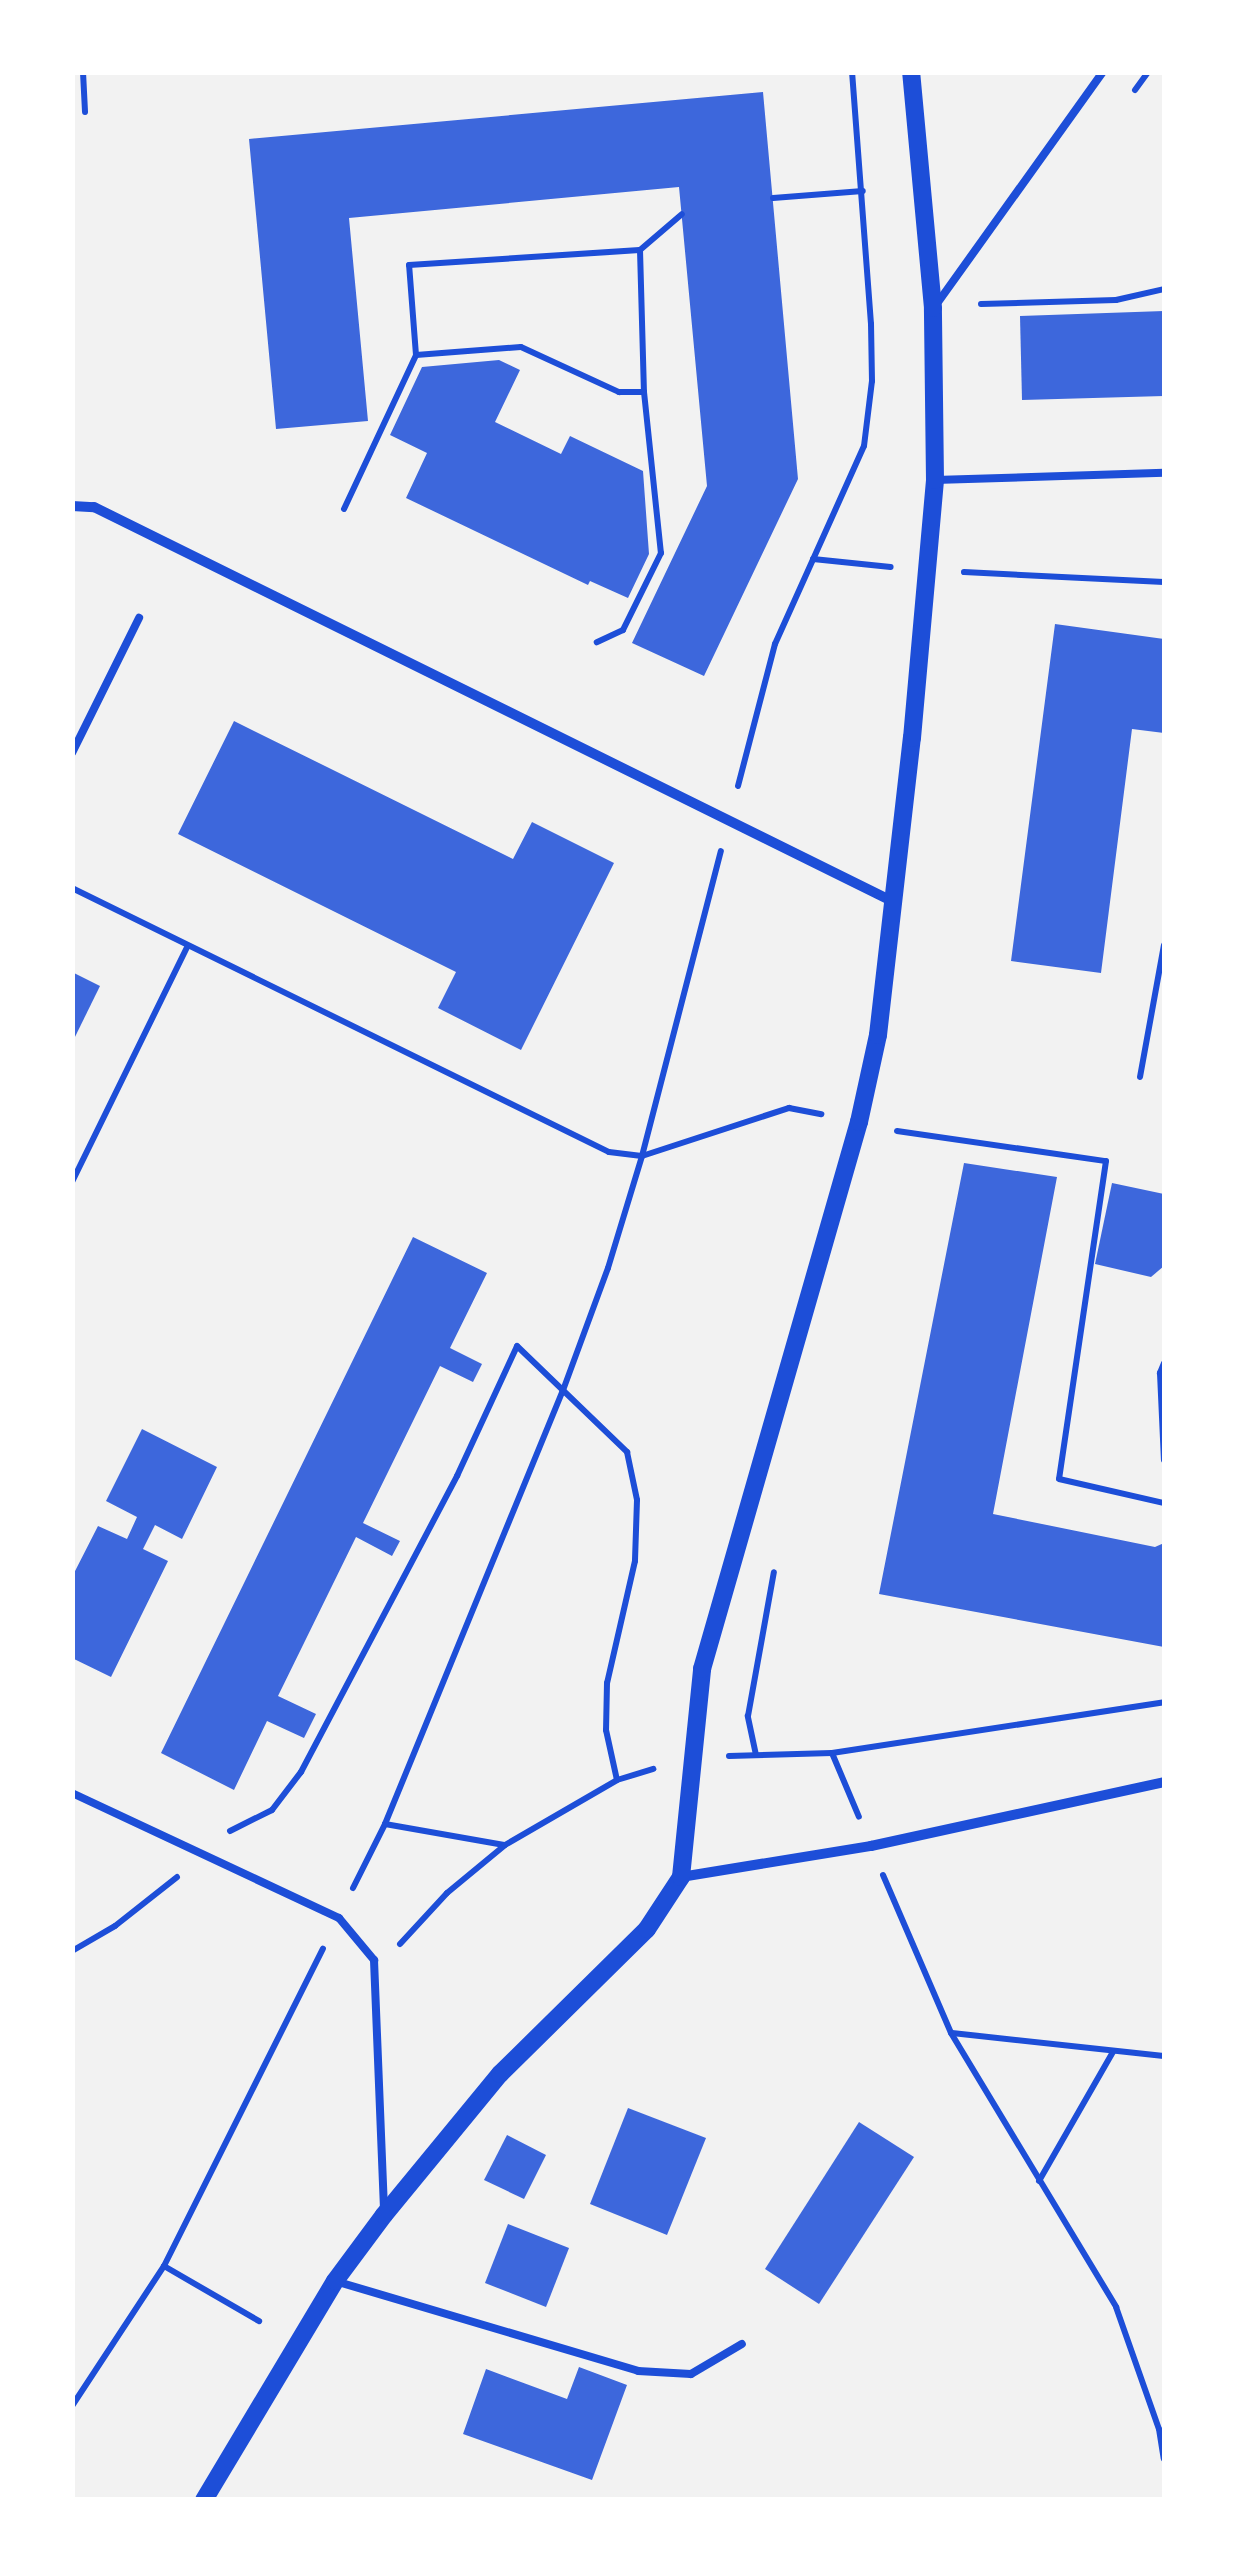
<!DOCTYPE html>
<html>
<head>
<meta charset="utf-8">
<style>
	body { margin:0 }
	#map { position:relative; width:1237px; height:2572px; overflow:hidden; background:#f2f2f2; font-family:Poppins,sans-serif }
	div>[style] { position:absolute }
	[style*='--x'] { left:calc(var(--x)*1px); top:calc(var(--y)*1px); width:calc(var(--w)*1px); rotate:calc(var(--a)*1deg) }
	.building>* { inset:0; background:#3d67dc }
	.path>* { height:6px; margin:-3px; padding:0 3px; transform-origin:3px; border-radius:3px; background:#1d4ed8 }
	.service>* { height:8px; margin:-4px; padding:0 4px; transform-origin:4px; border-radius:4px; background:#1d4ed8 }
	.minor>* { height:10px; margin:-5px; padding:0 5px; transform-origin:5px; border-radius:5px; background:#1d4ed8 }
	.tertiary>* { height:18px; margin:-9px; padding:0 9px; transform-origin:9px; border-radius:9px; background:#1d4ed8 }
	span { translate:-50% -50%; white-space:nowrap; text-align:center; line-height:1.15; -webkit-text-stroke:10px #fff; paint-order:stroke }
	.frame { position:absolute; inset:0; border:75px solid #fff; pointer-events:none }
</style>
</head>
<body>
<div id="map">
	<div class="building">
		<div style="clip-path:polygon(763px 92px,798px 479px,704px 676px,632px 643px,707px 486px,679px 187px,349px 218px,368px 421px,276px 429px,249px 139px)"></div>
		<div style="clip-path:polygon(1164px 311px,1164px 396px,1022px 400px,1020px 316px)"></div>
		<div style="clip-path:polygon(499px 360px,520px 370px,495px 422px,561px 454px,570px 436px,643px 471px,649px 554px,628px 598px,590px 581px,588px 585px,406px 498px,427px 453px,390px 435px,422px 367px)"></div>
		<div style="clip-path:polygon(1055px 624px,1164px 639px,1164px 733px,1132px 729px,1101px 973px,1011px 961px)"></div>
		<div style="clip-path:polygon(234px 721px,513px 859px,532px 822px,614px 863px,521px 1050px,438px 1008px,456px 972px,178px 834px)"></div>
		<div style="clip-path:polygon(72px 972px,100px 986px,72px 1043px)"></div>
		<div style="clip-path:polygon(964px 1163px,1057px 1177px,993px 1514px,1155px 1547px,1164px 1543px,1164px 1647px,879px 1594px)"></div>
		<div style="clip-path:polygon(1112px 1183px,1164px 1194px,1164px 1266px,1151px 1277px,1095px 1264px)"></div>
		<div style="clip-path:polygon(413px 1237px,487px 1273px,450px 1348px,482px 1364px,473px 1382px,440px 1366px,363px 1523px,400px 1541px,392px 1556px,356px 1537px,278px 1696px,316px 1714px,304px 1738px,267px 1721px,234px 1790px,161px 1753px)"></div>
		<div style="clip-path:polygon(142px 1429px,217px 1467px,182px 1539px,155px 1525px,143px 1549px,168px 1561px,111px 1677px,72px 1658px,72px 1577px,98px 1526px,127px 1539px,137px 1517px,106px 1501px)"></div>
		<div style="clip-path:polygon(628px 2108px,706px 2138px,667px 2235px,590px 2204px)"></div>
		<div style="clip-path:polygon(859px 2122px,914px 2157px,819px 2304px,765px 2269px)"></div>
		<div style="clip-path:polygon(507px 2135px,546px 2155px,524px 2199px,484px 2180px)"></div>
		<div style="clip-path:polygon(508px 2224px,569px 2248px,546px 2307px,485px 2283px)"></div>
		<div style="clip-path:polygon(579px 2367px,627px 2385px,592px 2480px,463px 2434px,486px 2369px,567px 2399px)"></div>
	</div>
	<div class="path">
		<div style="--x:83;--y:72;--w:40;--a:87.1"></div>
		<div style="--x:1135;--y:90;--w:22;--a:-54"></div>
		<div style="--x:773;--y:198;--w:90;--a:-4.4"></div>
		<div style="--x:640;--y:250;--w:55;--a:-40.6"></div>
		<div style="--x:981;--y:304;--w:135;--a:-1.7"></div>
		<div style="--x:1116;--y:300;--w:49;--a:-12.9"></div>
		<div style="--x:416;--y:355;--w:105;--a:-4.4"></div>
		<div style="--x:521;--y:347;--w:108;--a:24.7"></div>
		<div style="--x:619;--y:392;--w:25;--a:0"></div>
		<div style="--x:344;--y:509;--w:170;--a:-64.9"></div>
		<div style="--x:416;--y:355;--w:90;--a:-94.4"></div>
		<div style="--x:409;--y:265;--w:231;--a:-3.7"></div>
		<div style="--x:640;--y:250;--w:142;--a:88.4"></div>
		<div style="--x:644;--y:392;--w:162;--a:84"></div>
		<div style="--x:661;--y:553;--w:86;--a:116.3"></div>
		<div style="--x:623;--y:630;--w:29;--a:155"></div>
		<div style="--x:813;--y:559;--w:78;--a:5.9"></div>
		<div style="--x:964;--y:572;--w:200;--a:2.9"></div>
		<div style="--x:738;--y:786;--w:147;--a:-75.4"></div>
		<div style="--x:775;--y:644;--w:217;--a:-65.8"></div>
		<div style="--x:864;--y:446;--w:65;--a:-83"></div>
		<div style="--x:872;--y:381;--w:57;--a:-91"></div>
		<div style="--x:871;--y:324;--w:253;--a:-94.3"></div>
		<div style="--x:72;--y:888;--w:598;--a:26.18"></div>
		<div style="--x:609;--y:1152;--w:33;--a:7"></div>
		<div style="--x:642;--y:1156;--w:155;--a:-18.1"></div>
		<div style="--x:789;--y:1108;--w:33;--a:11"></div>
		<div style="--x:1140;--y:1077;--w:134;--a:-79.7"></div>
		<div style="--x:897;--y:1131;--w:211;--a:8.2"></div>
		<div style="--x:1106;--y:1161;--w:321;--a:98.4"></div>
		<div style="--x:1059;--y:1479;--w:108;--a:12.9"></div>
		<div style="--x:72;--y:1182;--w:262;--a:-63.9"></div>
		<div style="--x:1164;--y:1363;--w:11;--a:112"></div>
		<div style="--x:1160;--y:1373;--w:87;--a:87.4"></div>
		<div style="--x:832;--y:1753;--w:69;--a:67.1"></div>
		<div style="--x:756;--y:1755;--w:40;--a:-102"></div>
		<div style="--x:748;--y:1716;--w:146;--a:-79.8"></div>
		<div style="--x:729;--y:1756;--w:103;--a:-1.7"></div>
		<div style="--x:832;--y:1753;--w:336;--a:-8.7"></div>
		<div style="--x:385;--y:1824;--w:121;--a:10"></div>
		<div style="--x:230;--y:1831;--w:47;--a:-26.6"></div>
		<div style="--x:272;--y:1810;--w:48;--a:-52.7"></div>
		<div style="--x:301;--y:1772;--w:335;--a:-62.2"></div>
		<div style="--x:457;--y:1476;--w:143;--a:-65.2"></div>
		<div style="--x:517;--y:1346;--w:153;--a:43.9"></div>
		<div style="--x:627;--y:1452;--w:49;--a:78.2"></div>
		<div style="--x:637;--y:1500;--w:61;--a:91.9"></div>
		<div style="--x:635;--y:1561;--w:125;--a:102.9"></div>
		<div style="--x:607;--y:1683;--w:47;--a:91.2"></div>
		<div style="--x:606;--y:1730;--w:51;--a:77.6"></div>
		<div style="--x:883;--y:1875;--w:172;--a:66.7"></div>
		<div style="--x:951;--y:2033;--w:320;--a:58.9"></div>
		<div style="--x:1116;--y:2307;--w:129;--a:70.6"></div>
		<div style="--x:1159;--y:2429;--w:30;--a:81"></div>
		<div style="--x:353;--y:1888;--w:72;--a:-63.4"></div>
		<div style="--x:385;--y:1824;--w:466;--a:-67.7"></div>
		<div style="--x:562;--y:1393;--w:133;--a:-69.8"></div>
		<div style="--x:608;--y:1268;--w:117;--a:-73.1"></div>
		<div style="--x:642;--y:1156;--w:315;--a:-75.5"></div>
		<div style="--x:400;--y:1944;--w:69;--a:-47.3"></div>
		<div style="--x:447;--y:1893;--w:75;--a:-39.6"></div>
		<div style="--x:505;--y:1845;--w:129;--a:-30.1"></div>
		<div style="--x:617;--y:1780;--w:38;--a:-17"></div>
		<div style="--x:72;--y:1951;--w:50;--a:-30.2"></div>
		<div style="--x:115;--y:1926;--w:79;--a:-38.3"></div>
		<div style="--x:952;--y:2033;--w:213;--a:6.2"></div>
		<div style="--x:1039;--y:2181;--w:149;--a:-60.2"></div>
		<div style="--x:164;--y:2266;--w:110;--a:30.1"></div>
		<div style="--x:72;--y:2406;--w:168;--a:-56.7"></div>
		<div style="--x:164;--y:2266;--w:355;--a:-63.4"></div>
	</div>
	<div class="service">
		<div style="--x:936;--y:305;--w:287;--a:-54.4"></div>
		<div style="--x:935;--y:480;--w:229;--a:-1.8"></div>
		<div style="--x:72;--y:753;--w:151;--a:-63.6"></div>
		<div style="--x:72;--y:1793;--w:295;--a:25.1"></div>
		<div style="--x:339;--y:1918;--w:55;--a:50.2"></div>
		<div style="--x:374;--y:1960;--w:250;--a:87.7"></div>
		<div style="--x:335;--y:2281;--w:316;--a:16.5"></div>
		<div style="--x:638;--y:2371;--w:53;--a:3.2"></div>
		<div style="--x:691;--y:2374;--w:59;--a:-30.5"></div>
	</div>
	<div class="minor">
		<div style="--x:72;--y:506;--w:22;--a:3"></div>
		<div style="--x:94;--y:507;--w:892;--a:26.28"></div>
		<div style="--x:681;--y:1877;--w:193;--a:-9.3"></div>
		<div style="--x:871;--y:1846;--w:300;--a:-12.3"></div>
	</div>
	<div class="tertiary">
		<div style="--x:204;--y:2500;--w:255;--a:-59.1"></div>
		<div style="--x:335;--y:2281;--w:82;--a:-53.4"></div>
		<div style="--x:384;--y:2215;--w:183;--a:-50.6"></div>
		<div style="--x:500;--y:2074;--w:206;--a:-44.6"></div>
		<div style="--x:647;--y:1929;--w:62;--a:-56.8"></div>
		<div style="--x:681;--y:1877;--w:209;--a:-84.2"></div>
		<div style="--x:702;--y:1669;--w:569;--a:-73.99"></div>
		<div style="--x:859;--y:1122;--w:89;--a:-77.7"></div>
		<div style="--x:878;--y:1035;--w:299;--a:-83.5"></div>
		<div style="--x:912;--y:738;--w:259;--a:-84.9"></div>
		<div style="--x:935;--y:480;--w:172;--a:-90.7"></div>
		<div style="--x:933;--y:308;--w:237;--a:-95.3"></div>
	</div>
	<div class="frame"></div>
</div>
</body>
</html>
